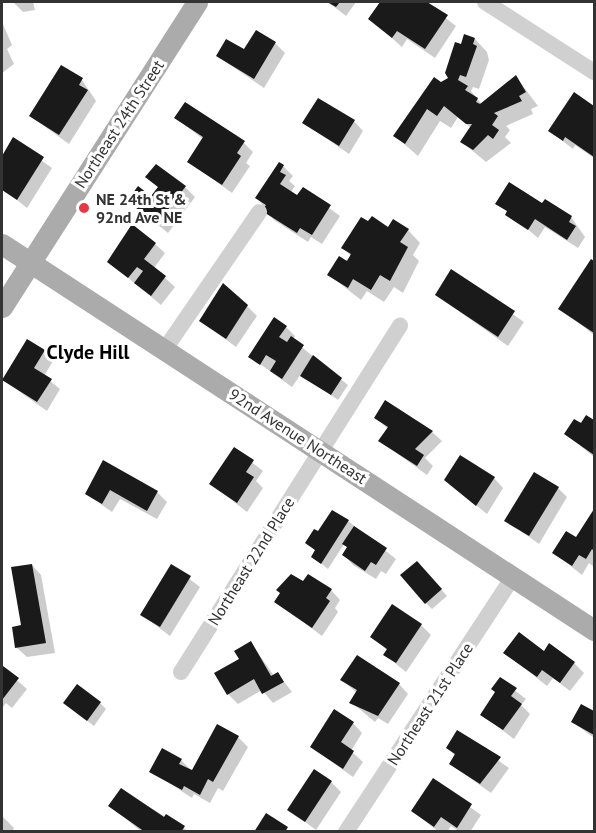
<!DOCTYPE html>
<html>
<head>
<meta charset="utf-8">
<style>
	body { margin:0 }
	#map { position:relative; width:596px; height:833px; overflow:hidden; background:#fff; font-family:"PT Sans",sans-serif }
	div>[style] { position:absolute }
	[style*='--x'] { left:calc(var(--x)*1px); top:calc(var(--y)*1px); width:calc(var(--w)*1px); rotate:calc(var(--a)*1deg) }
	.shadow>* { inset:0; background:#0003 }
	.building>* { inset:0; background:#1a1a1a }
	.minor>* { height:16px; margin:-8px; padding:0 8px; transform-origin:8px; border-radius:8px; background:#d0d0d0 }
	.major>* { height:21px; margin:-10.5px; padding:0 10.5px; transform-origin:10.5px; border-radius:10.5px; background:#ababab }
	.dots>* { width:16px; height:16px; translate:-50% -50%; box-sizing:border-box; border:3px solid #fff; border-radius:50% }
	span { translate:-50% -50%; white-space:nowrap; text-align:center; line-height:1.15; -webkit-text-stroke:6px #fff; paint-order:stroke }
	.street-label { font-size:16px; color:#333 }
	.poi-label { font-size:16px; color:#333; font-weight:700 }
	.left { translate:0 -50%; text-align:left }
	.quarter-label { font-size:20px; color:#000; font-weight:700 }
	.frame { position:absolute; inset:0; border:3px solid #333; pointer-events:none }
</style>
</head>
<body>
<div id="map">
	<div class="shadow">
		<div style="clip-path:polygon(13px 2px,33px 2px,35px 10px,23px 12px)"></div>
		<div style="clip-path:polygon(328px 2px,356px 2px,346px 16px)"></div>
		<div style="clip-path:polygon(381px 2px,425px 2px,456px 26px,435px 58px,407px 39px,402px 47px,370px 19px)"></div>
		<div style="clip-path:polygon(2px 22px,12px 45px,7px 49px,14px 64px,2px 73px)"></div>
		<div style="clip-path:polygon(475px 39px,487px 52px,489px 60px,479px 89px,473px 87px,471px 91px,479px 101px,482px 104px,516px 77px,538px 106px,531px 109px,533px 114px,506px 126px,510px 130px,505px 137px,511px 143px,486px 162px,462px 142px,471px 128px,458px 117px,451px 128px,440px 121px,418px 156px,395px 136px,450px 78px,462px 46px)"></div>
		<div style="clip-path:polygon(275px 43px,285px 53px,264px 88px,217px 56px)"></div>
		<div style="clip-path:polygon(61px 67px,82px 80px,96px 101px,69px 144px,30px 116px)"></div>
		<div style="clip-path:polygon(574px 94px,594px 108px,594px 158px,575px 145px,573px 149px,550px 131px)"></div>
		<div style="clip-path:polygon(176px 118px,244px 143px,253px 152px,246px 163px,250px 166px,232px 193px,189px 162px,204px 140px)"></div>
		<div style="clip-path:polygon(354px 121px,363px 131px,349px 154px,304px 123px)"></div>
		<div style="clip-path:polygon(13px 140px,52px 168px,27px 208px,2px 188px,2px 158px)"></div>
		<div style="clip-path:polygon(283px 166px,293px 176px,289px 181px,295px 186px,291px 192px,298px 197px,303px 189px,340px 216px,322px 244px,311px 237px,308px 242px,274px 220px,257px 198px)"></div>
		<div style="clip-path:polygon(147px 177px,185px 187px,195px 197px,168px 233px,129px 201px,152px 198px,159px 188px)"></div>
		<div style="clip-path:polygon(497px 203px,542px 205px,571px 217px,585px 237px,578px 248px,545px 227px,538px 238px)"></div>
		<div style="clip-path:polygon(408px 230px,420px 243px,413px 255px,419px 261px,403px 293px,394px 287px,384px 302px,367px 291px,361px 300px,329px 275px,351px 256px,343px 248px)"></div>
		<div style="clip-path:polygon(155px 244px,165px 253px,154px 268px,175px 287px,161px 305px,109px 262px)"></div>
		<div style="clip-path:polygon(591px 261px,594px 263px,594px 335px,560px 308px)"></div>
		<div style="clip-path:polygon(452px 271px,524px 322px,508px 346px,436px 295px)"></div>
		<div style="clip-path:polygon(247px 306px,257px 316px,236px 347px,201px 321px)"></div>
		<div style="clip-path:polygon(286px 327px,295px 336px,293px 340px,348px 385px,338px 400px,301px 374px,292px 387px,250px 357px)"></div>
		<div style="clip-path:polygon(44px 351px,53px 361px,44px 376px,60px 389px,47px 411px,3px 380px)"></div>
		<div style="clip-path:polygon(587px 417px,594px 422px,594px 457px,566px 434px)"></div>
		<div style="clip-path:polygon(376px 418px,432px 432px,442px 441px,425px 458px,433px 466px,427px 475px,380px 441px,388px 429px)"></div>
		<div style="clip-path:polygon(235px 449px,263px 471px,256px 481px,263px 488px,247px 512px,211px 484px)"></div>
		<div style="clip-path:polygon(104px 462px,157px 492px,167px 502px,157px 519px,120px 499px,112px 512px,86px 494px)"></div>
		<div style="clip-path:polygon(494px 478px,503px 488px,487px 514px,456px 489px)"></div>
		<div style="clip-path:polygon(558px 488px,567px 497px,539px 544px,506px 520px)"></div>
		<div style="clip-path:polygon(594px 513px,594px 567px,589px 563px,582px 575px,554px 553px,577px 539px)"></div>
		<div style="clip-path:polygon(348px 521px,396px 559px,386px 574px,381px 571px,376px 579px,353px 565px,344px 555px,348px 548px,344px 544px,328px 569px,313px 557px,316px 551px,307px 543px)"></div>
		<div style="clip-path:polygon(32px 565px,41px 575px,55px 653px,27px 657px,17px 648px,14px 628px,23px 626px)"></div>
		<div style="clip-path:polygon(172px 566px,200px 587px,170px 636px,142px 615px)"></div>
		<div style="clip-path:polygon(423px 569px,447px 596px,432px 609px,426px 603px)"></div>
		<div style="clip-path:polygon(303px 583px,331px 590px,340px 600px,335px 608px,338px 612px,322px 636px,276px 602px)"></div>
		<div style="clip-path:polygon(421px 625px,431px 635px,406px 672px,385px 655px,388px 651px,372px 637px)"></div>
		<div style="clip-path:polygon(251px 643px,274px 676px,278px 674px,292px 692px,273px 703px,262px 690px,238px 704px,228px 694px)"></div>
		<div style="clip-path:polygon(505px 653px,544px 653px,574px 663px,584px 673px,570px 691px,553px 678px,547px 686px)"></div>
		<div style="clip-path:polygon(3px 668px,27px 689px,12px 708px,6px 703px,2px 708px)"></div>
		<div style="clip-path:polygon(500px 679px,526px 699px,521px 705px,530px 714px,514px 739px,482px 715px,497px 693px)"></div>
		<div style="clip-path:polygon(342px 680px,399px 684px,408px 694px,388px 724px,378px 718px,375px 722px,351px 702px,357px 693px)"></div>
		<div style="clip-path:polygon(100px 703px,106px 709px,94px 726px,72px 709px)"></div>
		<div style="clip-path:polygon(582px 706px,594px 713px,594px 738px,573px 722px)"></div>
		<div style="clip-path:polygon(353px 723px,362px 733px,351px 751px,363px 762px,353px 777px,311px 747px)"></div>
		<div style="clip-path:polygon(457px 732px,509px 768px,491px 793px,450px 764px,455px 756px,448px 748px)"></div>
		<div style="clip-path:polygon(238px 737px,248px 747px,223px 791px,218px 788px,210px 803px,194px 794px,192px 798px,151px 771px,181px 760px,193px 772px)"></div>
		<div style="clip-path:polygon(433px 780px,481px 815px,470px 832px,460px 832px,451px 826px,447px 832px,439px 832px,412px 811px)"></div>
		<div style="clip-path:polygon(331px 782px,341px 792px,316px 830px,289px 810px)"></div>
		<div style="clip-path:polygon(121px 790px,184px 828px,188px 832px,142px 832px,110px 806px)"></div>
		<div style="clip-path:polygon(2px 816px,14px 828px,12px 832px,2px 832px)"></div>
	</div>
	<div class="building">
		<div style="clip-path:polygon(327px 2px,340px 2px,336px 7px)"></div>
		<div style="clip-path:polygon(380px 2px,427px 2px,448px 15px,425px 49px,397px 31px,392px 38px,368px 19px)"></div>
		<div style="clip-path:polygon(256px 30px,276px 42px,254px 79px,216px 56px,226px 39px,244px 49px)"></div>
		<div style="clip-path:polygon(464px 34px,475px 38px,473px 44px,477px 46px,466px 77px,460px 75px,458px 80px,468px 86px,465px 90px,478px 98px,476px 102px,480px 104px,516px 75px,526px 92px,519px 96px,522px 101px,494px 113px,498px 116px,492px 125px,499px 130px,493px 139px,488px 135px,473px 150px,460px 142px,472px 124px,466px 124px,444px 106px,437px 116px,427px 109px,405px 144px,393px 136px,434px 77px,441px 82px,448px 78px,445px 73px,455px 42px,461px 44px)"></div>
		<div style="clip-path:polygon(61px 65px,83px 78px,79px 85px,88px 90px,59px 135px,29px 116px)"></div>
		<div style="clip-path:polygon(574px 92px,594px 106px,594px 157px,565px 137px,563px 141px,548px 131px)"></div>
		<div style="clip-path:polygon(318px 98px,355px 120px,339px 146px,302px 123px)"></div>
		<div style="clip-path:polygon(185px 102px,245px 141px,237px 153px,241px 156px,222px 185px,187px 162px,203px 137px,174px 118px)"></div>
		<div style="clip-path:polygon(13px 137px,44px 157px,17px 200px,2px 190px,2px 156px)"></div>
		<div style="clip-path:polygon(279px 162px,284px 165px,280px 172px,286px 175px,280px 184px,297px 195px,303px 187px,331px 205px,312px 235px,300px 228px,297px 233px,262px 211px,266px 205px,255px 198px)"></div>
		<div style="clip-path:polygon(156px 164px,186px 186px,157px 224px,127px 201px,138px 186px,151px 196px,158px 187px,145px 177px)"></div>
		<div style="clip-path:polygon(509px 182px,542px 203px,545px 199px,572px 216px,569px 222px,576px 226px,567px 240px,535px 219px,528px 230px,505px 215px,507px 211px,495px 204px)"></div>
		<div style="clip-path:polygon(372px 216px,388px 227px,393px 219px,409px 229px,400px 242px,408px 247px,390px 281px,380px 275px,371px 290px,353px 279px,348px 288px,327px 275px,339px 256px,347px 261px,351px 254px,341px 248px,361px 217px,368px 221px)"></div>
		<div style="clip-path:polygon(132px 224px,156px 243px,144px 259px,166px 276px,151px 296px,134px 283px,143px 271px,137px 267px,128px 278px,107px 262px)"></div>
		<div style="clip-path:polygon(591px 259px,594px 261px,594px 333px,558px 309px)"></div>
		<div style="clip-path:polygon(451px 269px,515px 311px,498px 337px,435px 295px)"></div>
		<div style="clip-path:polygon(223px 283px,248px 305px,226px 339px,199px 321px)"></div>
		<div style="clip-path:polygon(274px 317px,287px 326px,279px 337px,287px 342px,291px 336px,304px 345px,282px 379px,270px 371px,276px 361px,266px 355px,260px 365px,248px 357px)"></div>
		<div style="clip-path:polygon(27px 339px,45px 350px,34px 368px,52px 379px,37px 402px,2px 380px)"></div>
		<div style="clip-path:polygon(313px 355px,342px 378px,331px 395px,300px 376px)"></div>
		<div style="clip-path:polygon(385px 400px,433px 431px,415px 449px,424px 455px,417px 466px,378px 441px,388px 427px,374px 418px)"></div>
		<div style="clip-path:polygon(586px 415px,594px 420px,594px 455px,564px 434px,574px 419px,581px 423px)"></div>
		<div style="clip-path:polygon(234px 447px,254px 460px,246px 472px,254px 477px,237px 503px,209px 484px)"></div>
		<div style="clip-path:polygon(460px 455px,495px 477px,476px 506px,444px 480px)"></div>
		<div style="clip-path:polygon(103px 460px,158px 491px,147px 511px,110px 490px,102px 504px,85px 494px)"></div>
		<div style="clip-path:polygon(534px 472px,559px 487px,529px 536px,504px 521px)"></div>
		<div style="clip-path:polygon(594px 509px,594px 551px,592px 549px,586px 559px,579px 555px,572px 566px,552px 553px,566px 531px,576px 537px)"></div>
		<div style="clip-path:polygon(332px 510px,349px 520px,321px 564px,311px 557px,315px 550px,305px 543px,314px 529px,318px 531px)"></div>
		<div style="clip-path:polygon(354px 526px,387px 548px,376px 565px,371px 562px,365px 571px,342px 555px,347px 547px,342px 544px)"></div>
		<div style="clip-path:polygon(417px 561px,442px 589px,425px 604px,400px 575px)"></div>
		<div style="clip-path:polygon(32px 564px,46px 643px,15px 648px,12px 627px,21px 625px,11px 567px)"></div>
		<div style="clip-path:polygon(171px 564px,191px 576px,160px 627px,140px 615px)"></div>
		<div style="clip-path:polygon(291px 574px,303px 581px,308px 574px,332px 589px,326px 598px,330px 601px,312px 628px,274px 602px,280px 593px,276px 590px)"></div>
		<div style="clip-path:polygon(392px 604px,422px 624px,396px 663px,383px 655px,387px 649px,370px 637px)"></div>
		<div style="clip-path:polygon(519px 632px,544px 651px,549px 643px,575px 662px,560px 683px,542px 670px,537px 677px,503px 653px)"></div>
		<div style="clip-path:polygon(251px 641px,271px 676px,278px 672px,284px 682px,262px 694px,254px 679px,227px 695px,214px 673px,239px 659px,234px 651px)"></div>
		<div style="clip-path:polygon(357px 655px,400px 683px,378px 716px,349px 703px,357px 690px,340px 680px)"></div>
		<div style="clip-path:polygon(3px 666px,19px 678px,2px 700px,2px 668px)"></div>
		<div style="clip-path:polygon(500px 677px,517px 688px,511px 696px,522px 704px,503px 730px,480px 715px,495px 692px,491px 689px)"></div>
		<div style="clip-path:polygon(77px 684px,101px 702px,87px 721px,63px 703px)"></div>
		<div style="clip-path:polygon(581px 704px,594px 711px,594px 735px,571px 722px)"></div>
		<div style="clip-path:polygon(334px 709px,354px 722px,341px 742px,354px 751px,343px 769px,310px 747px)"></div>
		<div style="clip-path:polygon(217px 724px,239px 736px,213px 782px,208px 779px,200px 795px,184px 786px,182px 790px,149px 772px,162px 748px,182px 759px,179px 764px,192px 770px)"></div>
		<div style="clip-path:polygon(457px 730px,501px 757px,480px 784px,449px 764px,455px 754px,446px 748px)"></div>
		<div style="clip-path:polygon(314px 769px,332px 781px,305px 822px,287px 810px)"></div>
		<div style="clip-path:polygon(433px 778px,472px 804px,457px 828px,441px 817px,434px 827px,411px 811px)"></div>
		<div style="clip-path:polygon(121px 788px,164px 817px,166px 814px,185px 826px,181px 832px,145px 832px,108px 806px)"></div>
		<div style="clip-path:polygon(266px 813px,288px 827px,285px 832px,254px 832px)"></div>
	</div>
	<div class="minor">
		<div style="--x:485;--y:2;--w:130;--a:32.7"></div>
		<div style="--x:165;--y:349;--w:166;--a:-55.5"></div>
		<div style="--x:181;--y:672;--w:410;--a:-57.7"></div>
		<div style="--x:346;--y:832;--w:305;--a:-56.8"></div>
	</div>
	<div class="major">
		<div style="--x:2;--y:244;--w:707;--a:33.11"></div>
		<div style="--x:2;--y:307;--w:362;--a:-57.4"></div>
	</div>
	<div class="dots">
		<div style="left:84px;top:208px;background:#e63946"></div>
	</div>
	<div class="street-label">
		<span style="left:119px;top:124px;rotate:-57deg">Northeast 24th Street</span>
		<span style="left:298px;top:436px;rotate:33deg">92nd Avenue Northeast</span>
		<span style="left:251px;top:561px;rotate:-58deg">Northeast 22nd Place</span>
		<span style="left:430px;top:704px;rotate:-57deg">Northeast 21st Place</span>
	</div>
	<div class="poi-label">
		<span class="left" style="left:96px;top:208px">NE 24th St &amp;<br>92nd Ave NE</span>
	</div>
	<div class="quarter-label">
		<span style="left:88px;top:352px">Clyde Hill</span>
	</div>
	<div class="frame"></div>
</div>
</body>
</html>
